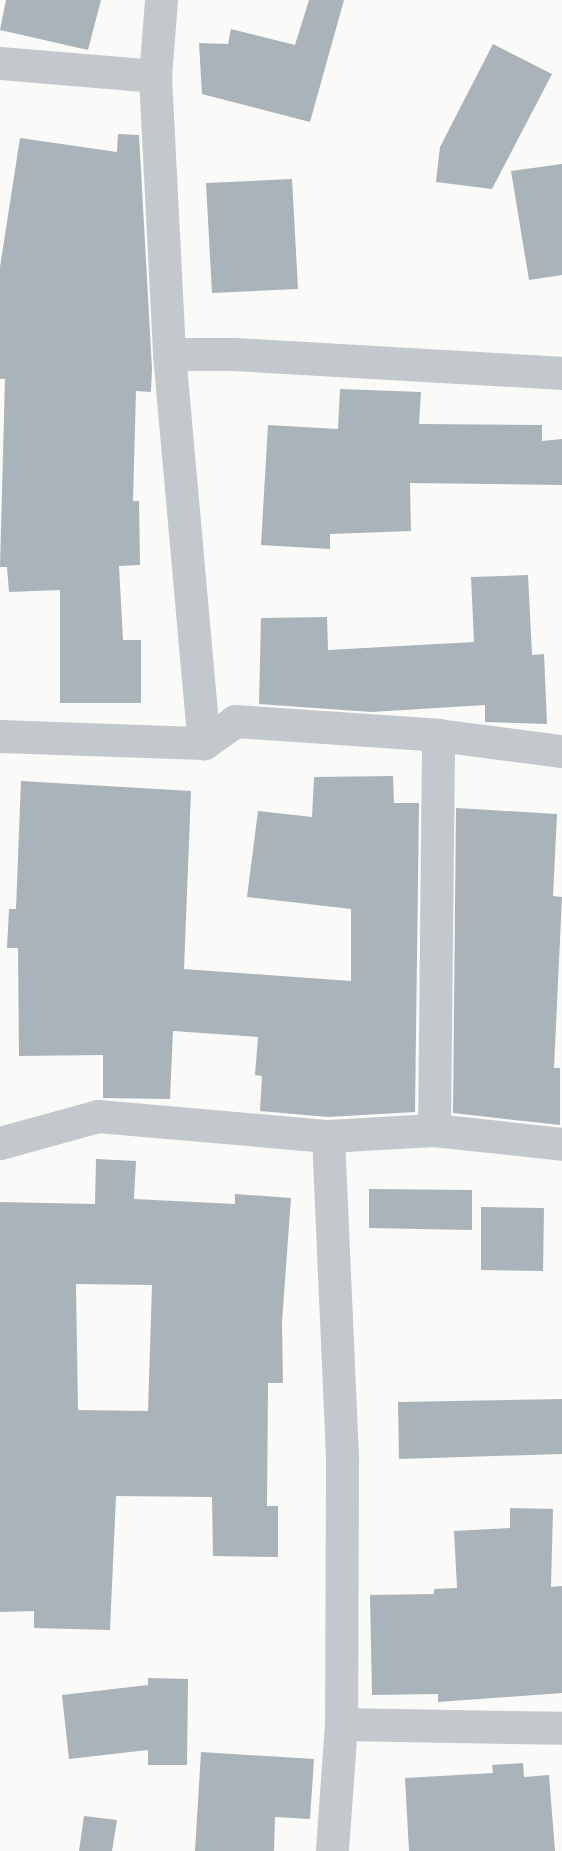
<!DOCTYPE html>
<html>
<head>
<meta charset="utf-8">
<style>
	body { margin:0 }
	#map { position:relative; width:562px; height:1851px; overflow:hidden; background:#fafaf8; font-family:"Sofia Sans Condensed",sans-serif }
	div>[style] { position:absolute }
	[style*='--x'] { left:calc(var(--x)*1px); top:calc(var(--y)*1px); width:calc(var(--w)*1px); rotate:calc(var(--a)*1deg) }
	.building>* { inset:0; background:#aab3b9 }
	.street>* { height:33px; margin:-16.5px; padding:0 16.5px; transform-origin:16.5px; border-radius:16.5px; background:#c3c8cc }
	span { translate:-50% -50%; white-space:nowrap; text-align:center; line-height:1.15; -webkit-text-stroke:6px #fff; paint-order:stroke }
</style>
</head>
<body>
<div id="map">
	<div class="building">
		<div style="clip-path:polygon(6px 0,101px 0,88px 50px,0 30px)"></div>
		<div style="clip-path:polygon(309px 0,344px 0,310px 122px,202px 94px,199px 43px,228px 44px,231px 29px,295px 45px)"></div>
		<div style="clip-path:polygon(493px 44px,552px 74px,492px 189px,436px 182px,440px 147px)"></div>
		<div style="clip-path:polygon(118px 134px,139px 135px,152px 369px,151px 392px,136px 391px,133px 501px,139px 501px,140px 565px,119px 566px,123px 640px,141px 640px,141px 703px,60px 703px,60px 590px,9px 592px,7px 567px,0 567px,5px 379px,0 379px,0 267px,20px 138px,117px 152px)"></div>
		<div style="clip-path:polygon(562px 164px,562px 275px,529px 280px,511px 171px)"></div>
		<div style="clip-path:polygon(292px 179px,298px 289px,212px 293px,206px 183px)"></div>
		<div style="clip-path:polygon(340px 389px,421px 392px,419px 424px,542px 425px,542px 441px,562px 439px,562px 485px,410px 483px,411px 531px,330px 534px,330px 549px,261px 545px,268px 425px,338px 429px)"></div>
		<div style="clip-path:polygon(528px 575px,532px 655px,544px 654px,547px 724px,485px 722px,485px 705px,371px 712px,259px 704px,261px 618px,327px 617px,328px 650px,474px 642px,471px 577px)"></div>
		<div style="clip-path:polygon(393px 776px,394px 803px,419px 803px,415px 1112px,328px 1117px,260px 1111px,262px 1076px,255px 1075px,258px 1037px,173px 1031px,170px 1099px,103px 1098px,103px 1055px,19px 1056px,18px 948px,7px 948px,9px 909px,16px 909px,21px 781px,191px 791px,184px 969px,351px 981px,351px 909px,247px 897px,258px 811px,312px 817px,314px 777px)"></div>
		<div style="clip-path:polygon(456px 808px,557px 814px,553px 896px,562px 897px,554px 1068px,560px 1068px,560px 1125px,453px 1113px)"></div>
		<div style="clip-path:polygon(evenodd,96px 1159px,136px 1161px,134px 1199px,235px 1204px,235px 1194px,291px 1198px,282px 1322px,283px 1383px,268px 1383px,267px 1506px,278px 1506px,278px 1557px,213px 1556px,212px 1497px,116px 1496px,110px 1630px,34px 1628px,34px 1611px,0 1612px,0 1202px,95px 1204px,96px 1159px,76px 1284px,152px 1285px,148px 1411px,78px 1410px,76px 1284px)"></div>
		<div style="clip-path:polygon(369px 1189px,472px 1190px,472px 1230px,369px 1228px)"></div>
		<div style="clip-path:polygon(481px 1207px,544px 1208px,543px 1271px,481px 1270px)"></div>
		<div style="clip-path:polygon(562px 1399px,562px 1454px,399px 1459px,398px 1402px)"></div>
		<div style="clip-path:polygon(510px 1508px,553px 1509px,551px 1587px,562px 1586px,562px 1693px,438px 1702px,438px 1694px,372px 1695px,370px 1595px,434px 1594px,434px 1589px,457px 1588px,454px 1531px,510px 1528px)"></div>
		<div style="clip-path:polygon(148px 1678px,188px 1679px,187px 1765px,148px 1765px,148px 1750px,69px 1759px,62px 1695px,148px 1685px)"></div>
		<div style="clip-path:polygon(201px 1752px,314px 1759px,310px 1819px,275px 1817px,274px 1851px,195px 1851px)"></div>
		<div style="clip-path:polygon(523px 1763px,524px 1777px,549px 1775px,555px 1851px,409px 1851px,405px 1778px,493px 1773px,492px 1765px)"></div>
		<div style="clip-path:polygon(84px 1816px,117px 1820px,112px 1851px,79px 1851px)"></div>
	</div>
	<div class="street">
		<div style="--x:161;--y:0;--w:76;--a:94.5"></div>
		<div style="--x:155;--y:76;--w:278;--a:87.1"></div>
		<div style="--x:169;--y:354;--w:391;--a:84.9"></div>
		<div style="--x:0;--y:63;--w:156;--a:4.8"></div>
		<div style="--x:169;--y:354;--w:65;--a:0"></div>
		<div style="--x:234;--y:354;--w:329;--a:3.3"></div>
		<div style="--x:0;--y:736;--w:204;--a:2"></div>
		<div style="--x:204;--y:743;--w:38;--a:-35"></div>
		<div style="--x:235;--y:721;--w:203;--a:3.9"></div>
		<div style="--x:438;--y:735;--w:125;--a:7.4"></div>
		<div style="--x:434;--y:1130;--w:395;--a:-89.4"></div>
		<div style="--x:328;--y:1136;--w:325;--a:87.5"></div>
		<div style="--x:342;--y:1461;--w:263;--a:90.2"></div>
		<div style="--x:341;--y:1724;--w:127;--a:94.1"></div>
		<div style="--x:0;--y:1143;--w:102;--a:-15.4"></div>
		<div style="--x:98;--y:1116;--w:231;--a:5"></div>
		<div style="--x:328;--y:1136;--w:106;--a:-3.2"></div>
		<div style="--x:434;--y:1130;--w:129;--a:6.2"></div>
		<div style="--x:341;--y:1724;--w:221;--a:1"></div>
	</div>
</div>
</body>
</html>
